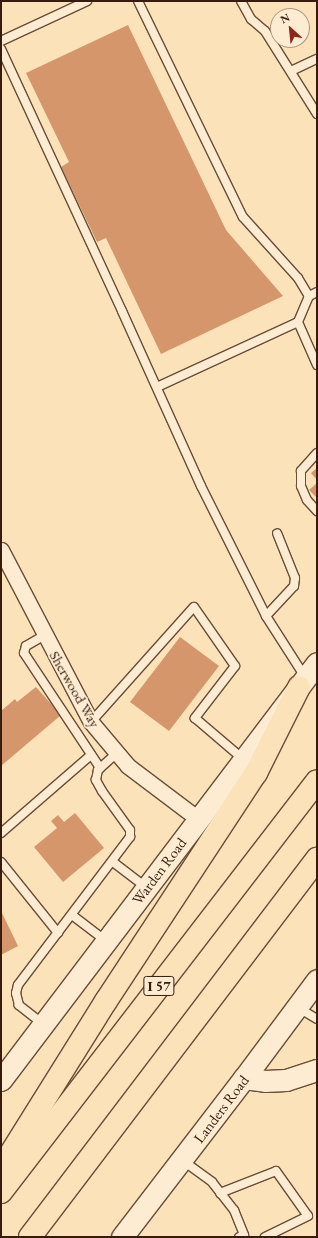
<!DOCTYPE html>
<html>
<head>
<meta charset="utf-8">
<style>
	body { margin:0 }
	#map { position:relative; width:318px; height:1238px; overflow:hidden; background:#fce2b9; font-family:"EB Garamond",serif }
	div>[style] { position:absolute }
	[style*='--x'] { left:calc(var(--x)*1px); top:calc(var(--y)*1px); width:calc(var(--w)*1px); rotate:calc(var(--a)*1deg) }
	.building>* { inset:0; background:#d4966a }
	.roads { filter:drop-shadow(1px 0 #684d38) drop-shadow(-1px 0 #684d38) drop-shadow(0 1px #684d38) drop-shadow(0 -1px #684d38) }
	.lane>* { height:8px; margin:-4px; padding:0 4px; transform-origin:4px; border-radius:4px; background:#fdecd2 }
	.street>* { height:15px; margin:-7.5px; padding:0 7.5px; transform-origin:7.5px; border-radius:7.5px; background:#fdecd2 }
	.secondary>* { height:21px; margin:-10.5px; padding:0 10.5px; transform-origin:10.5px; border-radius:10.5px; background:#fdecd2 }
	.highway>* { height:22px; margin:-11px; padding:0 11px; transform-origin:11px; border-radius:11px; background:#fce2b9 }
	span { translate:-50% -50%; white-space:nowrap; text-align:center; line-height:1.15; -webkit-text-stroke:3.5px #fdecd2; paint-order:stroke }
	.shield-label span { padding:1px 3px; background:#fdecd2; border:1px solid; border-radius:3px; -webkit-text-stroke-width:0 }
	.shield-label { font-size:14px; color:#371b0d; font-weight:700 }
	.street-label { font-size:15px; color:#371b0d }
	.frame { position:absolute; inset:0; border:2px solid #371b0d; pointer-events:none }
	.north { position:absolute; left:270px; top:8px; width:40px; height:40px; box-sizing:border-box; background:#fdecd2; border:1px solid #ae9883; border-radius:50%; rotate:333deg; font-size:11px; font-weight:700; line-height:16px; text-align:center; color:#371b0d }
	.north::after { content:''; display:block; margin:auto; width:14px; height:18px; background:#8f2418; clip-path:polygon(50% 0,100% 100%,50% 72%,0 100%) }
</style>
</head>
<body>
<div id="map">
	<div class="building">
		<div style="clip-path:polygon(128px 25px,226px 230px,283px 296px,161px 354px,106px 238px,97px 242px,61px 167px,69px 162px,26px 73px)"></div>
		<div style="clip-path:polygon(317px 468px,317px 480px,311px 473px)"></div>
		<div style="clip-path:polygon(317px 483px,317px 498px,309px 490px)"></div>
		<div style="clip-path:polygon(180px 637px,219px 666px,169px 731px,130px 702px)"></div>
		<div style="clip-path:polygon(36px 687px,61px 715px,1px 766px,1px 711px,15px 699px,17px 702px)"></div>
		<div style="clip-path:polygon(75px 813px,104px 848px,63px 882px,34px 847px,57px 828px,51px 821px,58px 815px,64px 822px)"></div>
		<div style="clip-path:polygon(1px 911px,18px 946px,1px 955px)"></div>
	</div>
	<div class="roads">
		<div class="lane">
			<div style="--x:138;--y:1;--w:240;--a:64.1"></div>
			<div style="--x:243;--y:217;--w:82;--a:48"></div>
			<div style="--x:298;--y:278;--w:21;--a:59"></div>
			<div style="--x:241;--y:1;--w:21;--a:61"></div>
			<div style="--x:251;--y:19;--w:18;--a:41"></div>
			<div style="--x:265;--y:31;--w:98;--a:57.9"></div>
			<div style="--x:1;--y:41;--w:95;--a:-24.9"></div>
			<div style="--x:1;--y:49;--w:289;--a:65.2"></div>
			<div style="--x:122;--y:311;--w:192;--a:65.7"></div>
			<div style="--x:201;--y:486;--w:145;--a:63.4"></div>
			<div style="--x:266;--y:616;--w:72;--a:57.4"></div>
			<div style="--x:291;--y:71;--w:29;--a:-25"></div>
			<div style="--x:317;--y:292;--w:9;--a:153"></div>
			<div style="--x:309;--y:296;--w:28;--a:113"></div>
			<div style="--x:298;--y:322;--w:47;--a:66.2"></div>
			<div style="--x:157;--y:387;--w:155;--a:-24.7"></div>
			<div style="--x:317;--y:453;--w:24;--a:132"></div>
			<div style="--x:301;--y:471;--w:15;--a:90"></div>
			<div style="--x:301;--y:486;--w:15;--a:67"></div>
			<div style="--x:307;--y:500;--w:15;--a:48"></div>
			<div style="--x:266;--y:616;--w:41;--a:-47"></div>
			<div style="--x:294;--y:586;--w:8;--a:-83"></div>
			<div style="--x:295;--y:578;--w:48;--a:-111.8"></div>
			<div style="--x:45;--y:635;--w:22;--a:150"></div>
			<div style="--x:26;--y:646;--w:7;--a:106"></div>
			<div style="--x:24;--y:653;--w:138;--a:56.5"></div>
			<div style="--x:91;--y:722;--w:154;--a:-48.2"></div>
			<div style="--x:194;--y:607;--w:72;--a:55.2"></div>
			<div style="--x:235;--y:666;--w:66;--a:127.6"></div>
			<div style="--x:195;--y:718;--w:63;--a:40.5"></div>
			<div style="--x:1;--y:833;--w:119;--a:-40.9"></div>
			<div style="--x:1;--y:862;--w:91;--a:51.2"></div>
			<div style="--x:113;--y:862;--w:43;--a:37.4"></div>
			<div style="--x:72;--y:915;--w:43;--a:37.4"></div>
			<div style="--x:297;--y:1007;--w:23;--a:31"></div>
			<div style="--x:43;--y:1024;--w:31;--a:-142"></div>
			<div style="--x:19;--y:1005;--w:12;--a:-104"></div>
			<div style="--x:16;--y:993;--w:8;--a:-76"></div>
			<div style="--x:18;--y:985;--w:186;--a:-52.9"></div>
			<div style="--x:130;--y:837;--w:7;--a:-90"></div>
			<div style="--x:130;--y:830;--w:48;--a:-125.7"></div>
			<div style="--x:102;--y:791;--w:13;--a:-119"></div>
			<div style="--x:96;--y:780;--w:10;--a:-79"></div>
			<div style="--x:98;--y:770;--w:25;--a:-42"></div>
			<div style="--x:182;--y:1160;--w:37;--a:36"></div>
			<div style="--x:212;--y:1182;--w:36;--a:52"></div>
			<div style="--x:234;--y:1210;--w:27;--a:68"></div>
			<div style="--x:244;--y:1235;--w:5;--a:158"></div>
			<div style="--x:220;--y:1193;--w:60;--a:-21.4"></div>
			<div style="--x:276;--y:1171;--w:55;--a:54.6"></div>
			<div style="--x:308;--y:1216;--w:48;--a:154"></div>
		</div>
		<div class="street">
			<div style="--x:1;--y:550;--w:194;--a:62.4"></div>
			<div style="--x:91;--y:722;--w:57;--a:49.9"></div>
			<div style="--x:128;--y:766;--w:88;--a:37.1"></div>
		</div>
		<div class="secondary">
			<div style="--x:244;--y:1078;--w:21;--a:8"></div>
			<div style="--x:265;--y:1081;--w:21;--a:-3"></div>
			<div style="--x:286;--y:1080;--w:33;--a:-18"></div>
			<div style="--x:1;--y:1080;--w:523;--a:-52.85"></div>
			<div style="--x:122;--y:1237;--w:200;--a:-52.5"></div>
			<div style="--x:244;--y:1078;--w:122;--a:-53.3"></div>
		</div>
		<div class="highway">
			<div style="--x:1;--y:1169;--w:198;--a:-58"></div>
			<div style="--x:106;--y:1001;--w:273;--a:-56.7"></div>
			<div style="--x:256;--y:773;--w:96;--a:-63.4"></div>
			<div style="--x:1;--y:1192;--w:518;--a:-52.44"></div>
			<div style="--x:30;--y:1237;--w:475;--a:-52.8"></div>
		</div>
	</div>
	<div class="shield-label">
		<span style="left:159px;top:986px">I 57</span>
	</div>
	<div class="street-label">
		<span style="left:75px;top:689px;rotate:60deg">Sherwood Way</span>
		<span style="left:159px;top:871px;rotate:-53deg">Warden Road</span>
		<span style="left:221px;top:1109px;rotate:-53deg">Landers Road</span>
	</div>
	<div class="frame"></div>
	<div class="north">N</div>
</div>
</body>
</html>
